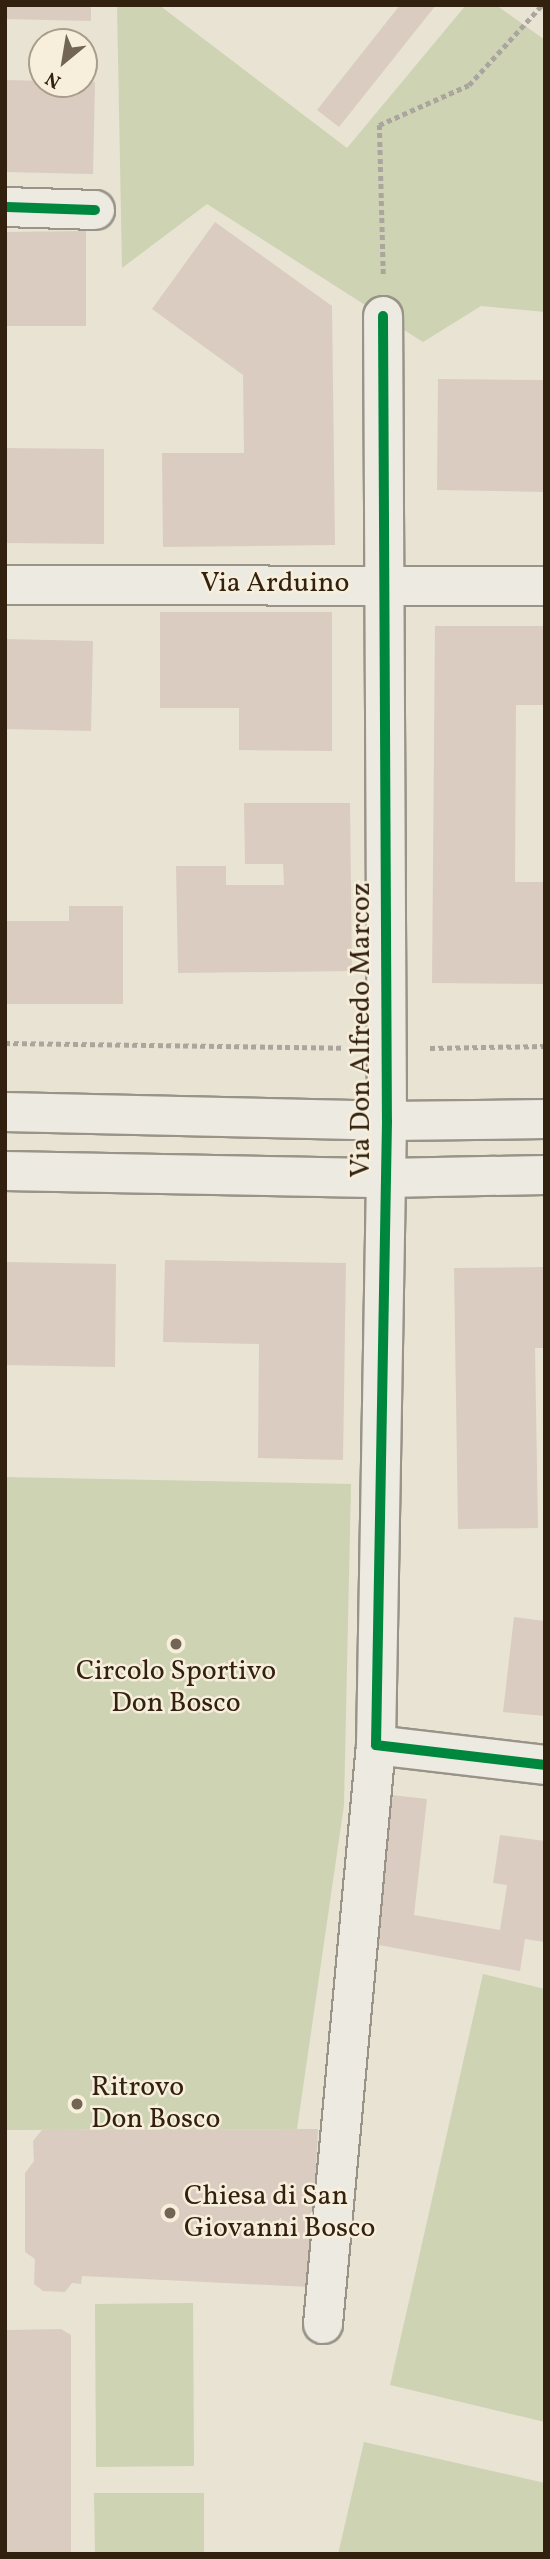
<!DOCTYPE html>
<html>
<head>
<meta charset="utf-8">
<style>
	body { margin:0 }
	#map { position:relative; width:550px; height:2559px; overflow:hidden; background:#e9e3d3; font-family:Vollkorn,serif }
	div>[style] { position:absolute }
	[style*='--x'] { left:calc(var(--x)*1px); top:calc(var(--y)*1px); width:calc(var(--w)*1px); rotate:calc(var(--a)*1deg) }
	.green>* { inset:0; background:#ced3b3 }
	.building>* { inset:0; background:#daccc1 }
	.path>* { height:4.5px; margin-top:-2.25px; transform-origin:0; background:repeating-linear-gradient(90deg,#aaa69d 0 5px,transparent 0 8.5px) }
	.roads { filter:drop-shadow(2px 0 #999388) drop-shadow(-2px 0 #999388) drop-shadow(0 2px #999388) drop-shadow(0 -2px #999388) }
	.minor>* { height:38px; margin:-19px; padding:0 19px; transform-origin:19px; border-radius:19px; background:#edeae2 }
	.cycleway>* { height:10px; margin:-5px; padding:0 5px; transform-origin:5px; border-radius:5px; background:#00873e }
	.dots>* { width:19px; height:19px; translate:-50% -50%; box-sizing:border-box; border:4px solid #f7efdc; border-radius:50% }
	span { translate:-50% -50%; white-space:nowrap; text-align:center; line-height:1.15; -webkit-text-stroke:5px #f7efdc; paint-order:stroke }
	.street-label { font-size:28px; color:#332110 }
	.poi-label { font-size:28px; color:#332110 }
	.left { translate:0 -50%; text-align:left }
	.frame { position:absolute; inset:0; border:7px solid #332110; pointer-events:none }
	.north { position:absolute; left:28px; top:28px; width:70px; height:70px; box-sizing:border-box; background:#f7efdc; border:2px solid #a99d8a; border-radius:50%; rotate:210deg; font-size:19px; font-weight:700; line-height:28px; text-align:center; color:#332110 }
	.north::after { content:''; display:block; margin:auto; width:24px; height:32px; background:#736554; clip-path:polygon(50% 0,100% 100%,50% 72%,0 100%) }
</style>
</head>
<body>
<div id="map">
	<div class="green">
		<div style="clip-path:polygon(117px 5px,159px 5px,347px 148px,466px 5px,496px 5px,545px 40px,545px 312px,481px 306px,423px 342px,207px 204px,122px 268px)"></div>
		<div style="clip-path:polygon(5px 1477px,351px 1484px,344px 1805px,297px 2129px,5px 2130px)"></div>
		<div style="clip-path:polygon(483px 1974px,545px 1989px,545px 2422px,390px 2385px)"></div>
		<div style="clip-path:polygon(193px 2303px,194px 2466px,96px 2467px,95px 2304px)"></div>
		<div style="clip-path:polygon(364px 2442px,545px 2483px,545px 2554px,338px 2554px)"></div>
		<div style="clip-path:polygon(94px 2493px,204px 2493px,204px 2554px,95px 2554px)"></div>
	</div>
	<div class="building">
		<div style="clip-path:polygon(5px 5px,91px 5px,91px 21px,5px 19px)"></div>
		<div style="clip-path:polygon(400px 5px,436px 5px,339px 127px,317px 110px)"></div>
		<div style="clip-path:polygon(5px 80px,95px 82px,93px 174px,5px 172px)"></div>
		<div style="clip-path:polygon(215px 222px,332px 306px,335px 545px,163px 547px,162px 453px,244px 453px,243px 375px,152px 309px)"></div>
		<div style="clip-path:polygon(86px 231px,86px 326px,5px 326px,5px 232px)"></div>
		<div style="clip-path:polygon(438px 379px,545px 380px,545px 492px,437px 490px)"></div>
		<div style="clip-path:polygon(5px 448px,104px 449px,104px 544px,5px 543px)"></div>
		<div style="clip-path:polygon(160px 612px,332px 612px,332px 751px,239px 750px,239px 708px,160px 708px)"></div>
		<div style="clip-path:polygon(435px 626px,545px 626px,545px 705px,516px 705px,515px 882px,545px 882px,545px 984px,432px 983px)"></div>
		<div style="clip-path:polygon(5px 639px,93px 641px,91px 731px,5px 729px)"></div>
		<div style="clip-path:polygon(244px 803px,350px 803px,352px 971px,178px 973px,176px 866px,226px 866px,226px 885px,284px 885px,283px 864px,245px 864px)"></div>
		<div style="clip-path:polygon(69px 906px,123px 906px,123px 1004px,5px 1004px,5px 921px,69px 921px)"></div>
		<div style="clip-path:polygon(165px 1260px,346px 1263px,343px 1460px,258px 1458px,259px 1344px,163px 1342px)"></div>
		<div style="clip-path:polygon(5px 1262px,116px 1264px,115px 1367px,5px 1365px)"></div>
		<div style="clip-path:polygon(545px 1267px,545px 1348px,535px 1348px,538px 1528px,458px 1529px,454px 1268px)"></div>
		<div style="clip-path:polygon(514px 1617px,545px 1621px,545px 1716px,503px 1712px)"></div>
		<div style="clip-path:polygon(392px 1795px,427px 1799px,414px 1915px,500px 1930px,507px 1885px,493px 1883px,500px 1835px,545px 1841px,545px 1942px,525px 1939px,520px 1971px,368px 1943px)"></div>
		<div style="clip-path:polygon(318px 2129px,310px 2287px,82px 2276px,81px 2284px,72px 2283px,65px 2292px,43px 2291px,34px 2284px,35px 2259px,25px 2252px,25px 2173px,34px 2161px,33px 2141px,42px 2130px)"></div>
		<div style="clip-path:polygon(61px 2329px,71px 2335px,71px 2554px,5px 2554px,5px 2330px)"></div>
	</div>
	<div class="path">
		<div style="--x:383;--y:274;--w:149;--a:-91.5"></div>
		<div style="--x:379;--y:125;--w:98;--a:-24"></div>
		<div style="--x:469;--y:85;--w:108;--a:-47.6"></div>
		<div style="--x:5;--y:1043;--w:339;--a:0.8"></div>
		<div style="--x:430;--y:1048;--w:115;--a:-1"></div>
	</div>
	<div class="roads">
		<div class="minor">
			<div style="--x:5;--y:207;--w:90;--a:1.9"></div>
			<div style="--x:5;--y:585;--w:540;--a:0.11"></div>
			<div style="--x:5;--y:1112;--w:382;--a:1.3"></div>
			<div style="--x:387;--y:1121;--w:158;--a:-0.7"></div>
			<div style="--x:5;--y:1171;--w:380;--a:1.1"></div>
			<div style="--x:385;--y:1178;--w:160;--a:-1.1"></div>
			<div style="--x:376;--y:1745;--w:170;--a:6.7"></div>
			<div style="--x:323;--y:2324;--w:581;--a:-84.77"></div>
			<div style="--x:376;--y:1745;--w:624;--a:-88.99"></div>
			<div style="--x:387;--y:1121;--w:805;--a:-90.28"></div>
		</div>
	</div>
	<div class="cycleway">
		<div style="--x:5;--y:207;--w:90;--a:1.9"></div>
		<div style="--x:383;--y:316;--w:805;--a:89.72"></div>
		<div style="--x:387;--y:1121;--w:624;--a:91.01"></div>
		<div style="--x:376;--y:1745;--w:170;--a:6.7"></div>
	</div>
	<div class="dots">
		<div style="left:176px;top:1644px;background:#736554"></div>
		<div style="left:77px;top:2104px;background:#736554"></div>
		<div style="left:170px;top:2213px;background:#736554"></div>
	</div>
	<div class="street-label">
		<span style="left:275px;top:584px">Via Arduino</span>
		<span style="left:362px;top:1030px;rotate:-90deg">Via Don Alfredo Marcoz</span>
	</div>
	<div class="poi-label">
		<span style="left:176px;top:1688px">Circolo Sportivo<br>Don Bosco</span>
		<span class="left" style="left:91px;top:2104px">Ritrovo<br>Don Bosco</span>
		<span class="left" style="left:184px;top:2213px">Chiesa di San<br>Giovanni Bosco</span>
	</div>
	<div class="frame"></div>
	<div class="north">N</div>
</div>
</body>
</html>
